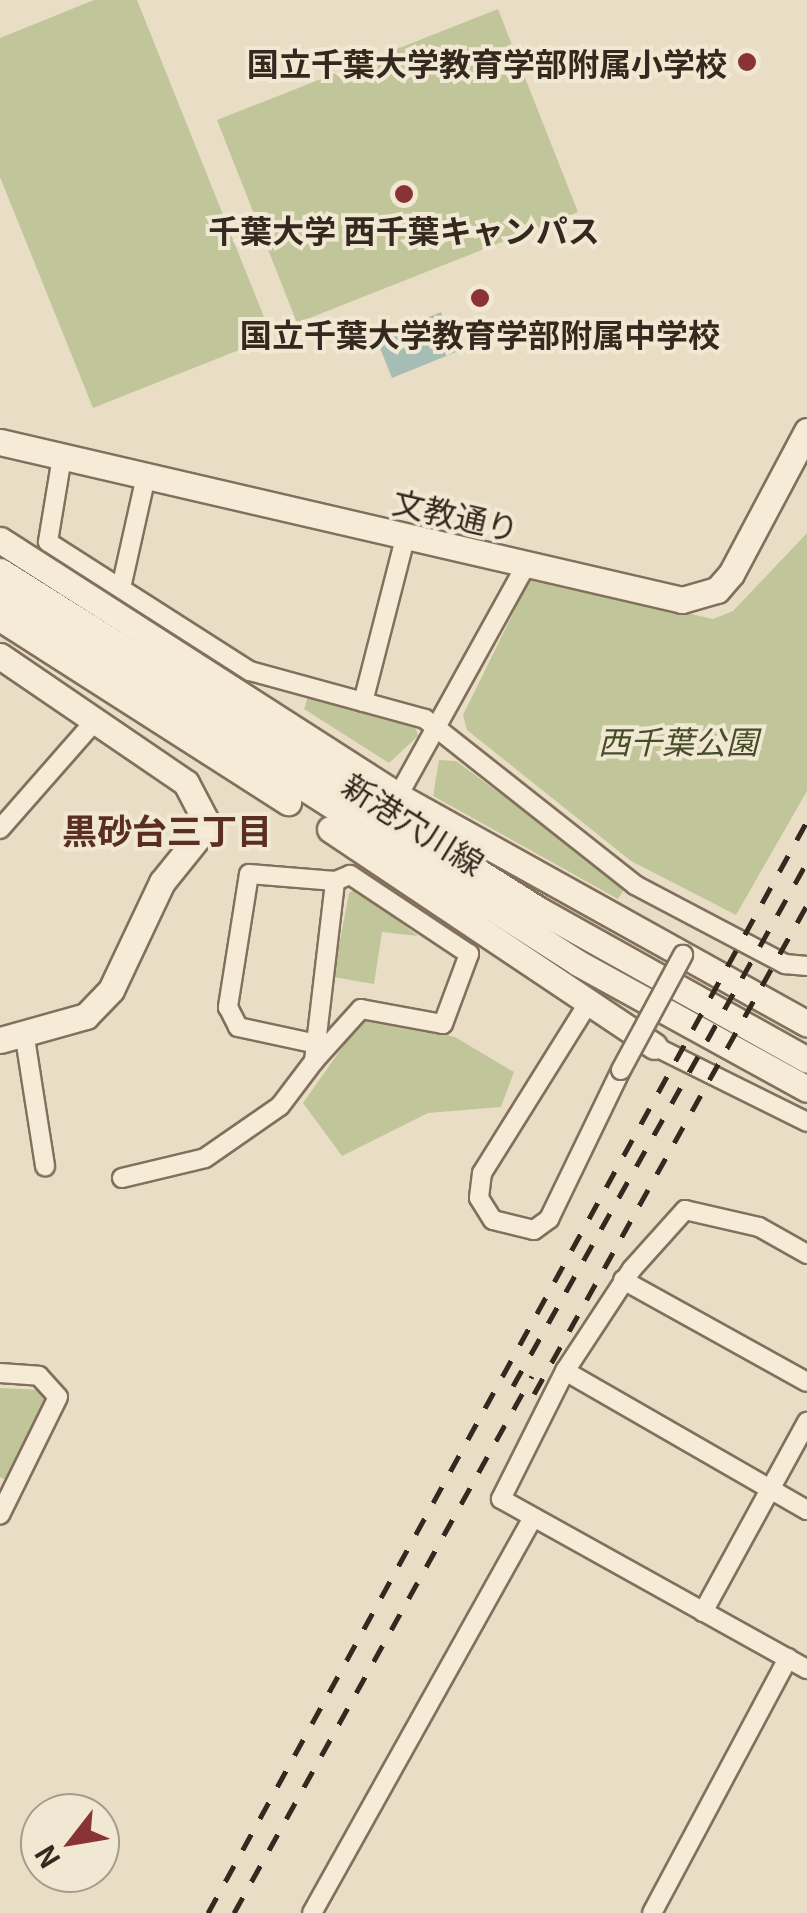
<!DOCTYPE html>
<html>
<head>
<meta charset="utf-8">
<style>
	body { margin:0 }
	#map { position:relative; width:807px; height:1913px; overflow:hidden; background:#e9dec5; font-family:Georgia,"Noto Sans JP",serif }
	div>[style] { position:absolute }
	[style*='--x'] { left:calc(var(--x)*1px); top:calc(var(--y)*1px); width:calc(var(--w)*1px); rotate:calc(var(--a)*1deg) }
	.green>* { inset:0; background:#c1c69a }
	.water>* { inset:0; background:#a6bdb6 }
	.roads { filter:drop-shadow(2px 0 #82705d) drop-shadow(-2px 0 #82705d) drop-shadow(0 2px #82705d) drop-shadow(0 -2px #82705d) }
	.street>* { height:18px; margin:-9px; padding:0 9px; transform-origin:9px; border-radius:9px; background:#f5ebd7 }
	.secondary>* { height:25px; margin:-12.5px; padding:0 12.5px; transform-origin:12.5px; border-radius:12.5px; background:#f5ebd7 }
	.rail>* { height:5px; margin-top:-2.5px; transform-origin:0; background:repeating-linear-gradient(90deg,#33291f 0 18px,transparent 0 36px) }
	.bridges { filter:drop-shadow(2px 0 #82705d) drop-shadow(-2px 0 #82705d) drop-shadow(0 2px #82705d) drop-shadow(0 -2px #82705d) }
	.street-bridge>* { height:18px; margin:-9px; padding:0 9px; transform-origin:9px; border-radius:9px; background:#f5ebd7 }
	.dots>* { width:28px; height:28px; translate:-50% -50%; box-sizing:border-box; border:5px solid #f1e8d3; border-radius:50% }
	span { translate:-50% -50%; white-space:nowrap; text-align:center; line-height:1.15; -webkit-text-stroke:8px #f1e8d3; paint-order:stroke }
	.poi-label { font-size:32px; color:#33291f; font-weight:700 }
	.right { translate:-100% -50%; text-align:right }
	.street-label { font-size:32px; color:#33291f }
	.park-label { font-size:32px; color:#454e28; font-style:italic }
	.neighbourhood-label { font-size:35px; color:#5b2e23; font-weight:700 }
	.north { position:absolute; left:20px; top:1793px; width:100px; height:100px; box-sizing:border-box; background:#f1e8d3; border:2px solid #a59c8b; border-radius:50%; rotate:239deg; font-size:28px; font-weight:700; line-height:40px; text-align:center; color:#33291f }
	.north::after { content:''; display:block; margin:auto; width:35px; height:45px; background:#8a3335; clip-path:polygon(50% 0,100% 100%,50% 72%,0 100%) }
</style>
</head>
<body>
<div id="map">
	<div class="green">
		<div style="clip-path:polygon(94px 0,137px 0,272px 337px,93px 408px,0 177px,0 38px)"></div>
		<div style="clip-path:polygon(498px 9px,578px 212px,297px 323px,217px 120px)"></div>
		<div style="clip-path:polygon(807px 533px,807px 791px,736px 915px,631px 861px,467px 730px,463px 715px,531px 577px,713px 619px,733px 611px)"></div>
		<div style="clip-path:polygon(310px 691px,413px 718px,418px 736px,389px 763px,304px 709px)"></div>
		<div style="clip-path:polygon(439px 760px,456px 761px,626px 886px,618px 899px,433px 796px)"></div>
		<div style="clip-path:polygon(357px 888px,418px 936px,382px 932px,374px 984px,333px 977px,349px 893px)"></div>
		<div style="clip-path:polygon(365px 1015px,455px 1037px,514px 1072px,501px 1107px,428px 1113px,342px 1156px,303px 1103px)"></div>
		<div style="clip-path:polygon(0 1388px,45px 1390px,52px 1403px,11px 1483px,0 1477px)"></div>
	</div>
	<div class="water">
		<div style="clip-path:polygon(441px 312px,456px 352px,392px 378px,376px 338px)"></div>
	</div>
	<div class="roads">
		<div class="street">
			<div style="--x:62;--y:457;--w:86;--a:99.4"></div>
			<div style="--x:48;--y:542;--w:240;--a:32.6"></div>
			<div style="--x:250;--y:671;--w:181;--a:15.3"></div>
			<div style="--x:425;--y:719;--w:268;--a:38.3"></div>
			<div style="--x:635;--y:885;--w:170;--a:27.8"></div>
			<div style="--x:785;--y:964;--w:22;--a:5"></div>
			<div style="--x:121;--y:588;--w:115;--a:-77.4"></div>
			<div style="--x:363;--y:702;--w:172;--a:-75.6"></div>
			<div style="--x:398;--y:796;--w:264;--a:-61"></div>
			<div style="--x:0;--y:829;--w:142;--a:-48.7"></div>
			<div style="--x:587;--y:1005;--w:198;--a:122"></div>
			<div style="--x:482;--y:1173;--w:25;--a:97"></div>
			<div style="--x:479;--y:1198;--w:26;--a:58"></div>
			<div style="--x:493;--y:1220;--w:42;--a:13.7"></div>
			<div style="--x:534;--y:1230;--w:19;--a:-36"></div>
			<div style="--x:549;--y:1219;--w:165;--a:-64.2"></div>
			<div style="--x:25;--y:1038;--w:130;--a:81.1"></div>
			<div style="--x:654;--y:1046;--w:171;--a:26.4"></div>
			<div style="--x:314;--y:1061;--w:70;--a:-47.9"></div>
			<div style="--x:361;--y:1009;--w:83;--a:10.4"></div>
			<div style="--x:443;--y:1024;--w:75;--a:-69.6"></div>
			<div style="--x:469;--y:954;--w:143;--a:-146.4"></div>
			<div style="--x:350;--y:875;--w:16;--a:158"></div>
			<div style="--x:122;--y:1178;--w:85;--a:-13.5"></div>
			<div style="--x:205;--y:1158;--w:91;--a:-34.7"></div>
			<div style="--x:280;--y:1106;--w:56;--a:-52.9"></div>
			<div style="--x:314;--y:1061;--w:181;--a:-83.3"></div>
			<div style="--x:335;--y:881;--w:86;--a:-175.3"></div>
			<div style="--x:249;--y:874;--w:135;--a:99"></div>
			<div style="--x:228;--y:1007;--w:22;--a:63"></div>
			<div style="--x:238;--y:1027;--w:76;--a:12.2"></div>
			<div style="--x:807;--y:1254;--w:55;--a:-150.6"></div>
			<div style="--x:759;--y:1227;--w:76;--a:-167.1"></div>
			<div style="--x:685;--y:1210;--w:79;--a:131.9"></div>
			<div style="--x:632;--y:1269;--w:122;--a:123.3"></div>
			<div style="--x:565;--y:1371;--w:143;--a:116.6"></div>
			<div style="--x:501;--y:1499;--w:350;--a:29.1"></div>
			<div style="--x:623;--y:1280;--w:210;--a:29"></div>
			<div style="--x:565;--y:1371;--w:279;--a:29.9"></div>
			<div style="--x:0;--y:1373;--w:39;--a:4"></div>
			<div style="--x:39;--y:1376;--w:28;--a:48"></div>
			<div style="--x:58;--y:1397;--w:131;--a:116.2"></div>
			<div style="--x:703;--y:1612;--w:217;--a:-61.3"></div>
			<div style="--x:312;--y:1913;--w:453;--a:-60.8"></div>
			<div style="--x:652;--y:1913;--w:289;--a:-61.9"></div>
		</div>
		<div class="secondary">
			<div style="--x:0;--y:442;--w:700;--a:13.04"></div>
			<div style="--x:682;--y:600;--w:36;--a:-16"></div>
			<div style="--x:717;--y:590;--w:21;--a:-49"></div>
			<div style="--x:731;--y:574;--w:162;--a:-62"></div>
			<div style="--x:0;--y:540;--w:473;--a:32.7"></div>
			<div style="--x:398;--y:796;--w:468;--a:29.1"></div>
			<div style="--x:0;--y:571;--w:637;--a:32.17"></div>
			<div style="--x:539;--y:910;--w:307;--a:29.2"></div>
			<div style="--x:0;--y:593;--w:686;--a:32.62"></div>
			<div style="--x:578;--y:963;--w:261;--a:28.8"></div>
			<div style="--x:0;--y:618;--w:342;--a:32.6"></div>
			<div style="--x:0;--y:656;--w:225;--a:34.3"></div>
			<div style="--x:186;--y:783;--w:47;--a:62.4"></div>
			<div style="--x:208;--y:825;--w:73;--a:128.9"></div>
			<div style="--x:162;--y:882;--w:119;--a:115.3"></div>
			<div style="--x:111;--y:990;--w:36;--a:134"></div>
			<div style="--x:86;--y:1016;--w:89;--a:164.4"></div>
			<div style="--x:330;--y:829;--w:390;--a:33.8"></div>
		</div>
	</div>
	<div class="rail">
		<div style="--x:513;--y:1386;--w:601;--a:-60.7"></div>
		<div style="--x:534;--y:1394;--w:560;--a:-60.83"></div>
		<div style="--x:208;--y:1913;--w:1245;--a:-61.25"></div>
		<div style="--x:234;--y:1913;--w:614;--a:-60.97"></div>
	</div>
	<div class="bridges">
		<div class="street-bridge">
			<div style="--x:621;--y:1070;--w:131;--a:-61.7"></div>
		</div>
	</div>
	<div class="dots">
		<div style="left:747px;top:62px;background:#8a3335"></div>
		<div style="left:404px;top:194px;background:#8a3335"></div>
		<div style="left:480px;top:298px;background:#8a3335"></div>
	</div>
	<div class="poi-label">
		<span class="right" style="left:727px;top:62px">国立千葉大学教育学部附属小学校</span>
		<span style="left:404px;top:229px">千葉大学 西千葉キャンパス</span>
		<span style="left:480px;top:333px">国立千葉大学教育学部附属中学校</span>
	</div>
	<div class="street-label">
		<span style="left:456px;top:514px;rotate:13deg">文教通り</span>
		<span style="left:414px;top:823px;rotate:32deg">新港穴川線</span>
	</div>
	<div class="park-label">
		<span style="left:678px;top:740px">西千葉公園</span>
	</div>
	<div class="neighbourhood-label">
		<span style="left:167px;top:829px">黒砂台三丁目</span>
	</div>
	<div class="north">N</div>
</div>
</body>
</html>
